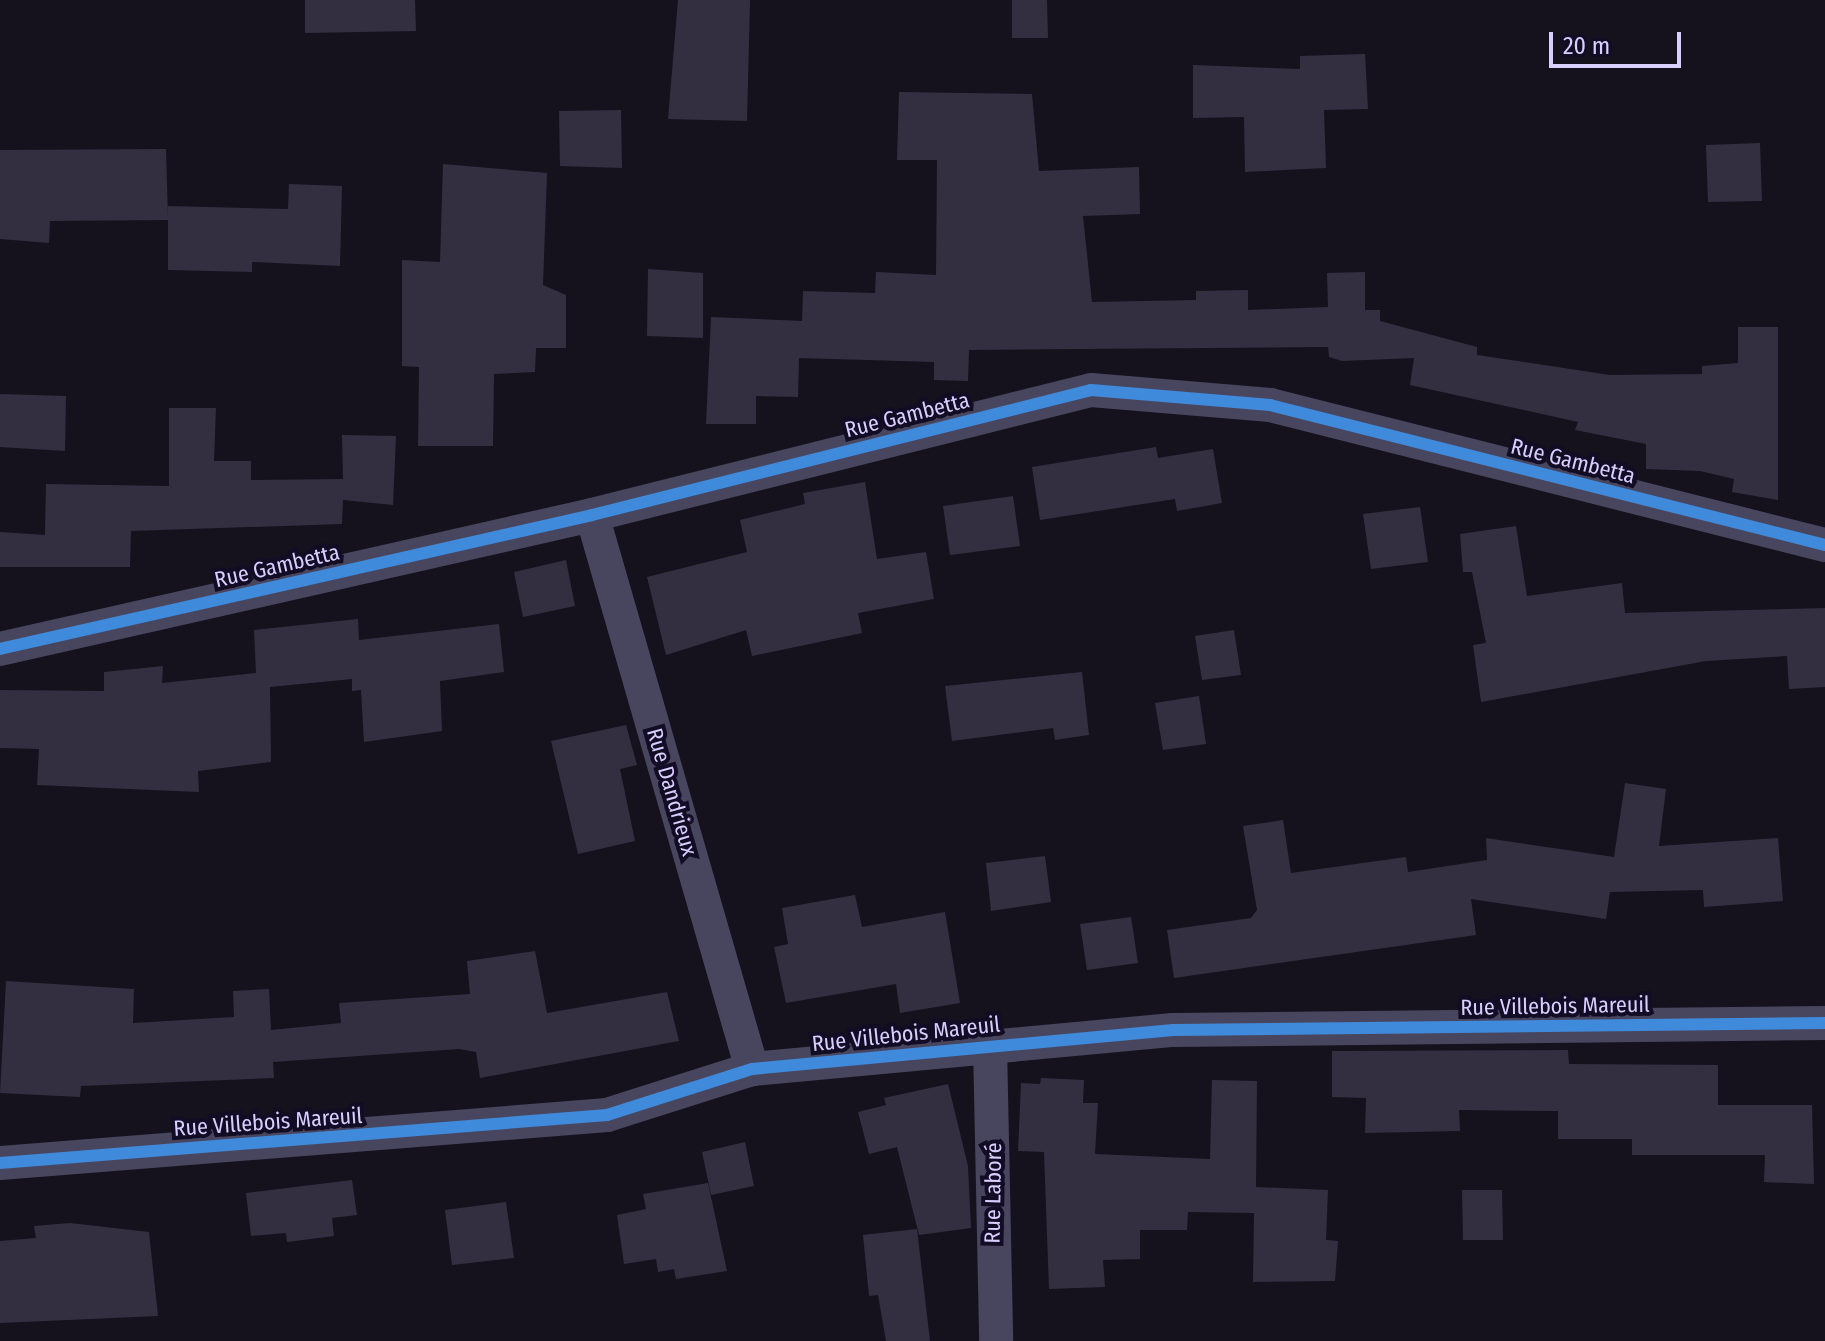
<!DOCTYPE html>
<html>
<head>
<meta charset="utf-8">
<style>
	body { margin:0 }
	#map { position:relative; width:1825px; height:1341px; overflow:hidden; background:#15121e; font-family:"Fira Sans Condensed",sans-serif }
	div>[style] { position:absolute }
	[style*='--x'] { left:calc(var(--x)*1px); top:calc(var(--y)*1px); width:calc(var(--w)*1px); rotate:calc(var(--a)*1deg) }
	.building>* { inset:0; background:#332f41 }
	.minor>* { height:34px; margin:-17px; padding:0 17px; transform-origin:17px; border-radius:17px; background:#48465f }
	.cycleway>* { height:12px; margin:-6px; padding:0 6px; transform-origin:6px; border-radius:6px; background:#408adc }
	span { translate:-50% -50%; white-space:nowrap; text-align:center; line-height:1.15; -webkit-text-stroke:8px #120c24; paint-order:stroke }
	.street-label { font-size:22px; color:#d8cfff }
	.scale { position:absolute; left:1549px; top:32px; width:132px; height:36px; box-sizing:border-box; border:4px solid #d8cfff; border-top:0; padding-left:10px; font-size:24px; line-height:28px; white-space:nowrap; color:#d8cfff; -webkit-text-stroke:6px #120c24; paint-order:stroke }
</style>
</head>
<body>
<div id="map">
	<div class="building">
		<div style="clip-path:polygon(305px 0,415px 0,416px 31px,305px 33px)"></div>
		<div style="clip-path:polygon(678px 0,750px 0,747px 121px,668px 119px)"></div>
		<div style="clip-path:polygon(1012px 0,1047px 0,1048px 38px,1012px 38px)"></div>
		<div style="clip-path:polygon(1365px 54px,1368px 109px,1324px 110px,1326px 168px,1245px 172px,1244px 117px,1193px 118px,1193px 65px,1300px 69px,1300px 56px)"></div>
		<div style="clip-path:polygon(899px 92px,1032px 94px,1039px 171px,1139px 167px,1140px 214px,1083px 216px,1092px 302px,1196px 300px,1196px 291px,1248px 290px,1248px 310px,1328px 307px,1327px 273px,1365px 272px,1365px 310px,1380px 310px,1380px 321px,1477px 347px,1477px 355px,1610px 375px,1702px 374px,1702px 366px,1738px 363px,1738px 327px,1778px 327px,1778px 500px,1732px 492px,1734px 479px,1700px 471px,1646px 469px,1646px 444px,1575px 430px,1578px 422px,1410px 385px,1414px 358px,1342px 361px,1329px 357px,1328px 347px,969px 350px,968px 381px,934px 380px,934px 362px,799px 358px,798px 397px,756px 396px,756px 424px,706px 424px,711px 317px,802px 321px,803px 291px,875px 293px,876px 272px,936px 275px,937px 160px,897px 160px)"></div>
		<div style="clip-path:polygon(621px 110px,622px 168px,560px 166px,559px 111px)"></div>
		<div style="clip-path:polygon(1760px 143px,1762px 201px,1708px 202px,1706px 145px)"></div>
		<div style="clip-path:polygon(166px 149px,168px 218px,168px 206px,288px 209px,289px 184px,342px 186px,340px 266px,252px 262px,252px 272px,168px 270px,168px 220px,50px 221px,49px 243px,0 239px,0 150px)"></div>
		<div style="clip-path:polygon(443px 164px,547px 173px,543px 285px,566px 295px,566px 348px,536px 348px,535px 372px,494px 374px,493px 446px,418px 446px,419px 367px,402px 366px,402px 260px,440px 262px)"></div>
		<div style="clip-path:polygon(648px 269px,703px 273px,703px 338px,647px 336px)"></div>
		<div style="clip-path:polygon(0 394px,66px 396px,65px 451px,0 447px)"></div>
		<div style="clip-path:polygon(169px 408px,216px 408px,214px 461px,251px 461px,251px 480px,343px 479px,342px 435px,396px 436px,393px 505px,343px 500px,342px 524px,131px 531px,130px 567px,0 567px,0 532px,45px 535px,46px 484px,169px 486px)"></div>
		<div style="clip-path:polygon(1156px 447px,1158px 458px,1213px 449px,1222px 503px,1177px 511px,1175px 499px,1040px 520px,1032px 467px)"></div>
		<div style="clip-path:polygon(865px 482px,877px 559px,926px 552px,934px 599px,858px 613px,862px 633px,752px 656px,746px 630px,666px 655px,647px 577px,747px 552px,740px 520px,805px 504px,803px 493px)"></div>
		<div style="clip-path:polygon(1013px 496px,1020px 546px,950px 555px,943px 506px)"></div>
		<div style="clip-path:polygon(1420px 507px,1428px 562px,1371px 569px,1363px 514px)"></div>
		<div style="clip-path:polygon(1516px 526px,1527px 596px,1622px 583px,1625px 613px,1825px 608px,1825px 687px,1789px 689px,1787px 656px,1706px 661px,1481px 702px,1473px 645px,1486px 643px,1472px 572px,1463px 572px,1460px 534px)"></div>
		<div style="clip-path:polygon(566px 560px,575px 606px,523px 617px,514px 572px)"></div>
		<div style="clip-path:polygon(358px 619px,359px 640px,499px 624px,504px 672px,440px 681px,442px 731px,364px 742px,361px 690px,352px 691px,352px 679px,270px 687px,271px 762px,198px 771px,199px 792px,37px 785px,39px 749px,0 748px,0 690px,104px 691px,104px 672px,163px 666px,162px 683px,256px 673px,254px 630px)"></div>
		<div style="clip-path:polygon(1234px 630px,1241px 675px,1202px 680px,1195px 636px)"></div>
		<div style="clip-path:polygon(1082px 672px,1089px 735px,1055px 740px,1053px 728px,952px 741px,945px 686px)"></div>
		<div style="clip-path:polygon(1199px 696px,1206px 744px,1163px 750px,1155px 703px)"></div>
		<div style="clip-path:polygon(626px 725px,637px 765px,620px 769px,635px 841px,578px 854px,551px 741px)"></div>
		<div style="clip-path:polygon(1625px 783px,1666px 789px,1659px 846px,1778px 838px,1783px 901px,1704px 907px,1703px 890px,1610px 892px,1606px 919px,1471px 899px,1476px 935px,1174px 978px,1167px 930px,1251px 918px,1257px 910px,1243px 826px,1283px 820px,1291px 873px,1406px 857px,1408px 872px,1487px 860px,1486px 838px,1614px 857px)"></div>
		<div style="clip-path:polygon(1045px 856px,1051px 902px,991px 911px,986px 863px)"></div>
		<div style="clip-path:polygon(855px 895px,862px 927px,945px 912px,960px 1003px,900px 1013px,896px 984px,786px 1003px,774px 947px,788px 944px,782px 908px)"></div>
		<div style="clip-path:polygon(1131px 917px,1138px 963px,1087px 970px,1080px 924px)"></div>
		<div style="clip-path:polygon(535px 951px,547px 1013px,667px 992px,679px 1041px,480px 1078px,476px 1052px,459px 1049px,273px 1062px,274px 1078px,81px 1086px,80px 1097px,0 1093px,6px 981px,134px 989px,133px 1023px,234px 1017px,233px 991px,269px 989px,271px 1030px,341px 1023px,339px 1003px,470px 994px,467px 961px)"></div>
		<div style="clip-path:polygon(1568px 1050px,1569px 1064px,1718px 1065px,1718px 1105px,1812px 1105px,1814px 1184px,1764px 1182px,1765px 1155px,1632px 1155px,1632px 1139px,1558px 1139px,1558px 1111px,1459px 1110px,1460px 1131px,1365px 1133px,1366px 1098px,1332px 1097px,1332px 1051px)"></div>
		<div style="clip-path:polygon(1041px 1078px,1084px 1080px,1083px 1103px,1098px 1103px,1095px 1154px,1210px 1159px,1212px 1080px,1257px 1081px,1256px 1187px,1328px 1190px,1326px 1240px,1338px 1241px,1335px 1281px,1253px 1282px,1254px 1213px,1188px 1212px,1187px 1230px,1140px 1230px,1140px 1259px,1103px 1260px,1105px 1287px,1049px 1289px,1044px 1152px,1018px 1151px,1021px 1083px,1040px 1084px)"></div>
		<div style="clip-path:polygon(948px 1084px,968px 1166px,971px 1228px,919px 1235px,897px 1147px,869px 1154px,858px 1112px,886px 1105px,884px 1098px)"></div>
		<div style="clip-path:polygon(745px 1142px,754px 1186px,711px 1195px,702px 1152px)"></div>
		<div style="clip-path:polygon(352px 1180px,357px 1215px,332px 1218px,334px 1236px,287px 1242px,286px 1233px,251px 1236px,246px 1193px)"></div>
		<div style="clip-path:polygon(708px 1183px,727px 1271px,676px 1279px,674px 1269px,658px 1272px,656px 1259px,624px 1264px,617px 1215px,646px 1209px,643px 1194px)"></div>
		<div style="clip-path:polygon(1462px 1190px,1502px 1190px,1503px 1240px,1463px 1240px)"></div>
		<div style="clip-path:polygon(506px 1202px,514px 1258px,452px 1265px,445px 1210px)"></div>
		<div style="clip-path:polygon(70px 1223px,149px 1232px,158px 1316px,0 1323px,0 1241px,36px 1238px,34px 1226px)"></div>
		<div style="clip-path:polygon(917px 1229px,930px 1341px,886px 1341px,878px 1295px,869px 1296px,863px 1235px)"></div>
	</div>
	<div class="minor">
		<div style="--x:592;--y:515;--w:577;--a:73.89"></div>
		<div style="--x:0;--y:649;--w:607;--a:-12.75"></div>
		<div style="--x:592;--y:515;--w:514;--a:-14.06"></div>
		<div style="--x:1091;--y:390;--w:180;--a:4.8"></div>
		<div style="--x:1270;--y:405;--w:572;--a:14.16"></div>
		<div style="--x:990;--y:1045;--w:296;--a:88.8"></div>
		<div style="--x:0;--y:1163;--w:609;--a:-4.52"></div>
		<div style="--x:607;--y:1115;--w:152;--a:-17.6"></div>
		<div style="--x:752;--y:1069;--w:423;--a:-5.3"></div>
		<div style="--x:1173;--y:1030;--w:652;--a:-0.62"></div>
	</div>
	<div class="cycleway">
		<div style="--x:0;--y:649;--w:607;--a:-12.75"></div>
		<div style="--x:592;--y:515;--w:514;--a:-14.06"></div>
		<div style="--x:1091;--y:390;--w:180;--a:4.8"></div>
		<div style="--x:1270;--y:405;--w:572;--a:14.16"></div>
		<div style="--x:0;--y:1163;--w:609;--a:-4.52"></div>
		<div style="--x:607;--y:1115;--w:152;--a:-17.6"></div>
		<div style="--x:752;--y:1069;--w:423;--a:-5.3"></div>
		<div style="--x:1173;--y:1030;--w:652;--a:-0.62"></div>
	</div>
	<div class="street-label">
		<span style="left:907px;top:415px;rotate:-14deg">Rue Gambetta</span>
		<span style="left:1573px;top:461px;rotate:14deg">Rue Gambetta</span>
		<span style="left:277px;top:566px;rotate:-13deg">Rue Gambetta</span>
		<span style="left:672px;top:792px;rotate:74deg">Rue Dandrieux</span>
		<span style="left:1555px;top:1006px;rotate:-1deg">Rue Villebois Mareuil</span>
		<span style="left:906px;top:1034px;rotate:-6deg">Rue Villebois Mareuil</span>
		<span style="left:268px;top:1122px;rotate:-4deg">Rue Villebois Mareuil</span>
		<span style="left:993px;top:1193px;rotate:-89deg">Rue Laboré</span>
	</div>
	<div class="scale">20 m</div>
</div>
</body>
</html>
